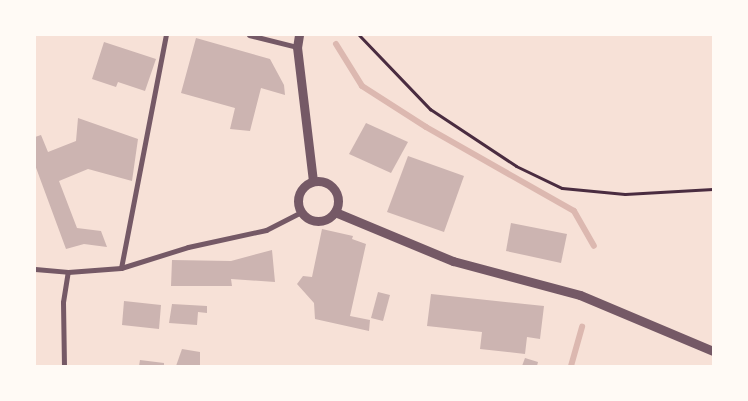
<!DOCTYPE html>
<html>
<head>
<meta charset="utf-8">
<style>
	body { margin:0 }
	#map { position:relative; width:748px; height:401px; overflow:hidden; background:#f7e1d7; font-family:"Alegreya Sans",sans-serif }
	div>[style] { position:absolute }
	[style*='--x'] { left:calc(var(--x)*1px); top:calc(var(--y)*1px); width:calc(var(--w)*1px); rotate:calc(var(--a)*1deg) }
	.stream>* { height:6px; margin:-3px; padding:0 3px; transform-origin:3px; border-radius:3px; background:#dcb8b0 }
	.building>* { inset:0; background:#ccb4b1 }
	.path>* { height:3px; margin:-1.5px; padding:0 1.5px; transform-origin:1.5px; border-radius:1.5px; background:#4a2c40 }
	.minor>* { height:5px; margin:-2.5px; padding:0 2.5px; transform-origin:2.5px; border-radius:2.5px; background:#755966 }
	.tertiary>* { height:9px; margin:-4.5px; padding:0 4.5px; transform-origin:4.5px; border-radius:4.5px; background:#755966 }
	.tertiary>.ring { margin:-4.5px; padding:0; box-sizing:content-box; background:none; border:9px solid #755966; border-radius:50% }
	span { translate:-50% -50%; white-space:nowrap; text-align:center; line-height:1.15; -webkit-text-stroke:4px #fffaf5; paint-order:stroke }
	.frame { position:absolute; inset:0; border:36px solid #fffaf5; pointer-events:none }
</style>
</head>
<body>
<div id="map">
	<div class="stream">
		<div style="--x:336;--y:44;--w:49;--a:58.2"></div>
		<div style="--x:362;--y:86;--w:76;--a:32.6"></div>
		<div style="--x:426;--y:127;--w:170;--a:29.6"></div>
		<div style="--x:574;--y:211;--w:40;--a:60.3"></div>
		<div style="--x:571;--y:366;--w:41;--a:-74.2"></div>
	</div>
	<div class="building">
		<div style="clip-path:polygon(196px 38px,270px 59px,284px 85px,285px 95px,261px 88px,250px 131px,230px 129px,235px 108px,181px 93px)"></div>
		<div style="clip-path:polygon(104px 42px,156px 59px,145px 91px,118px 82px,116px 87px,92px 79px)"></div>
		<div style="clip-path:polygon(78px 118px,138px 139px,132px 181px,88px 169px,59px 181px,77px 228px,101px 231px,107px 247px,84px 244px,66px 249px,35px 165px,35px 137px,41px 135px,48px 152px,76px 141px)"></div>
		<div style="clip-path:polygon(366px 123px,408px 142px,391px 173px,349px 154px)"></div>
		<div style="clip-path:polygon(408px 156px,464px 176px,444px 232px,387px 212px)"></div>
		<div style="clip-path:polygon(511px 223px,567px 234px,561px 263px,506px 251px)"></div>
		<div style="clip-path:polygon(322px 229px,353px 236px,352px 239px,366px 244px,350px 316px,370px 320px,369px 331px,315px 319px,314px 303px,297px 284px,303px 276px,312px 277px)"></div>
		<div style="clip-path:polygon(272px 250px,275px 282px,231px 279px,232px 286px,171px 286px,172px 260px,231px 261px)"></div>
		<div style="clip-path:polygon(378px 292px,390px 295px,383px 321px,371px 318px)"></div>
		<div style="clip-path:polygon(431px 294px,544px 306px,540px 339px,527px 337px,525px 354px,480px 349px,482px 332px,427px 326px)"></div>
		<div style="clip-path:polygon(124px 301px,161px 305px,159px 329px,122px 325px)"></div>
		<div style="clip-path:polygon(172px 304px,207px 306px,207px 313px,198px 312px,197px 325px,169px 323px)"></div>
		<div style="clip-path:polygon(182px 349px,200px 352px,200px 366px,176px 366px)"></div>
		<div style="clip-path:polygon(525px 358px,538px 362px,537px 366px,522px 366px)"></div>
		<div style="clip-path:polygon(140px 360px,164px 363px,164px 366px,139px 366px)"></div>
	</div>
	<div class="path">
		<div style="--x:359;--y:35;--w:103;--a:46.2"></div>
		<div style="--x:430;--y:109;--w:103;--a:33.5"></div>
		<div style="--x:516;--y:166;--w:51;--a:25.6"></div>
		<div style="--x:562;--y:188;--w:63;--a:5.4"></div>
		<div style="--x:625;--y:194;--w:88;--a:-3.3"></div>
	</div>
	<div class="minor">
		<div style="--x:249;--y:35;--w:49;--a:14"></div>
		<div style="--x:121;--y:268;--w:237;--a:-79.1"></div>
		<div style="--x:35;--y:269;--w:33;--a:5"></div>
		<div style="--x:68;--y:272;--w:53;--a:-4.3"></div>
		<div style="--x:121;--y:268;--w:70;--a:-17.4"></div>
		<div style="--x:188;--y:247;--w:80;--a:-12.3"></div>
		<div style="--x:266;--y:230;--w:39;--a:-27"></div>
		<div style="--x:64;--y:366;--w:64;--a:-90.9"></div>
		<div style="--x:63;--y:302;--w:30;--a:-81"></div>
	</div>
	<div class="tertiary">
		<div style="--x:299;--y:35;--w:12;--a:99"></div>
		<div style="--x:297;--y:47;--w:135;--a:83.2"></div>
		<div class="ring" style="left:298px;top:181px;width:31px;height:31px"></div>
		<div style="--x:335;--y:212;--w:128;--a:22.6"></div>
		<div style="--x:453;--y:261;--w:131;--a:15"></div>
		<div style="--x:580;--y:295;--w:144;--a:22.8"></div>
	</div>
	<div class="frame"></div>
</div>
</body>
</html>
